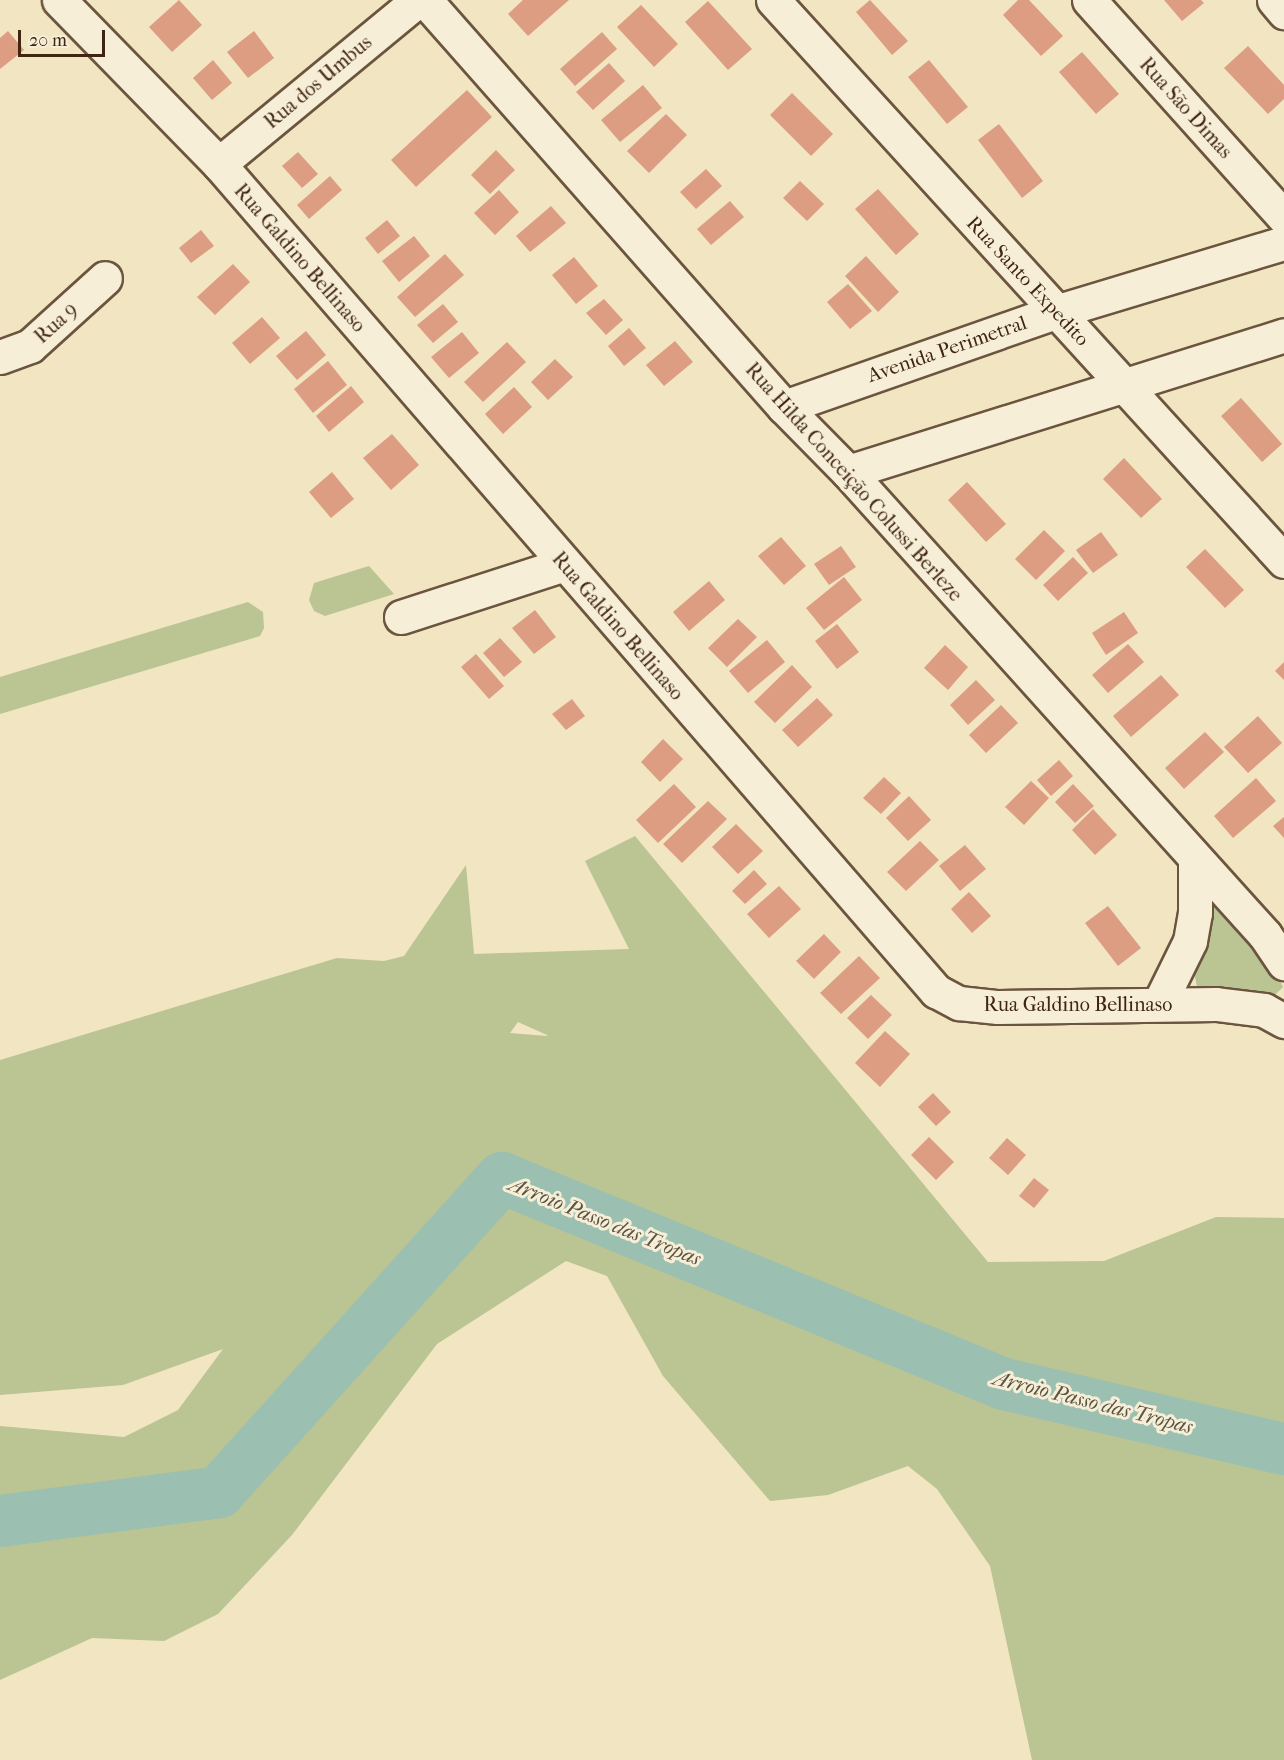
<!DOCTYPE html>
<html>
<head>
<meta charset="utf-8">
<style>
	body { margin:0 }
	#map { position:relative; width:1284px; height:1760px; overflow:hidden; background:#f1e5c2; font-family:"IM FELL French Canon",serif }
	div>[style] { position:absolute }
	[style*='--x'] { left:calc(var(--x)*1px); top:calc(var(--y)*1px); width:calc(var(--w)*1px); rotate:calc(var(--a)*1deg) }
	.green>* { inset:0; background:#bbc493 }
	.river>* { height:52px; margin:-26px; padding:0 26px; transform-origin:26px; border-radius:26px; background:#9bbfb0 }
	.building>* { inset:0; background:#dc9d83 }
	.roads { filter:drop-shadow(2px 0 #6c553e) drop-shadow(-2px 0 #6c553e) drop-shadow(0 2px #6c553e) drop-shadow(0 -2px #6c553e) }
	.minor>* { height:33px; margin:-16.5px; padding:0 16.5px; transform-origin:16.5px; border-radius:16.5px; background:#f6eed7 }
	span { translate:-50% -50%; white-space:nowrap; text-align:center; line-height:1.15; -webkit-text-stroke:6px #f6eed7; paint-order:stroke }
	.street-label { font-size:20px; color:#402512 }
	.water-label { font-size:21px; color:#5b5341; font-style:italic }
	.scale { position:absolute; left:18px; top:30px; width:87px; height:27px; box-sizing:border-box; border:3px solid #402512; border-top:0; padding-left:8px; font-size:18px; line-height:21px; white-space:nowrap; color:#402512; -webkit-text-stroke:4px #f6eed7; paint-order:stroke }
</style>
</head>
<body>
<div id="map">
	<div class="green">
		<div style="clip-path:polygon(369px 566px,394px 594px,325px 616px,314px 611px,309px 600px,314px 583px)"></div>
		<div style="clip-path:polygon(248px 602px,263px 612px,264px 628px,260px 636px,0 714px,0 677px)"></div>
		<div style="clip-path:polygon(evenodd,635px 836px,988px 1262px,1104px 1261px,1216px 1217px,1284px 1218px,1284px 1760px,1032px 1760px,990px 1566px,937px 1489px,908px 1466px,828px 1495px,770px 1501px,663px 1376px,607px 1276px,566px 1261px,437px 1344px,292px 1535px,218px 1614px,164px 1641px,92px 1638px,0 1680px,0 1426px,124px 1437px,178px 1410px,223px 1349px,123px 1385px,0 1395px,0 1060px,337px 958px,384px 961px,404px 956px,466px 865px,474px 954px,629px 949px,585px 861px,635px 836px,518px 1022px,547px 1035px,547px 1036px,510px 1033px,518px 1022px)"></div>
		<div style="clip-path:polygon(1206px 887px,1262px 947px,1283px 987px,1267px 1003px,1204px 994px,1197px 987px,1195px 977px)"></div>
	</div>
	<div class="river">
		<div style="--x:0;--y:1521;--w:221;--a:-7.5"></div>
		<div style="--x:219;--y:1492;--w:423;--a:-48"></div>
		<div style="--x:502;--y:1178;--w:543;--a:22.31"></div>
		<div style="--x:1004;--y:1384;--w:287;--a:13.1"></div>
	</div>
	<div class="building">
		<div style="clip-path:polygon(179px 0,202px 25px,172px 52px,149px 27px)"></div>
		<div style="clip-path:polygon(523px 0,569px 0,528px 36px,508px 14px)"></div>
		<div style="clip-path:polygon(870px 0,908px 41px,892px 55px,856px 12px)"></div>
		<div style="clip-path:polygon(1018px 0,1029px 0,1063px 36px,1041px 56px,1003px 15px)"></div>
		<div style="clip-path:polygon(1164px 0,1201px 0,1204px 3px,1182px 21px)"></div>
		<div style="clip-path:polygon(708px 1px,752px 49px,728px 70px,685px 22px)"></div>
		<div style="clip-path:polygon(641px 5px,678px 44px,654px 67px,617px 27px)"></div>
		<div style="clip-path:polygon(8px 31px,24px 50px,0 69px,0 38px)"></div>
		<div style="clip-path:polygon(254px 31px,274px 58px,248px 78px,227px 52px)"></div>
		<div style="clip-path:polygon(602px 32px,617px 49px,575px 86px,560px 69px)"></div>
		<div style="clip-path:polygon(1248px 46px,1284px 85px,1284px 99px,1268px 114px,1224px 68px)"></div>
		<div style="clip-path:polygon(1082px 52px,1119px 94px,1096px 114px,1059px 72px)"></div>
		<div style="clip-path:polygon(213px 60px,232px 83px,212px 100px,193px 78px)"></div>
		<div style="clip-path:polygon(929px 60px,968px 107px,947px 124px,908px 77px)"></div>
		<div style="clip-path:polygon(609px 63px,625px 81px,593px 110px,576px 92px)"></div>
		<div style="clip-path:polygon(643px 85px,662px 108px,620px 142px,601px 120px)"></div>
		<div style="clip-path:polygon(467px 90px,492px 117px,416px 187px,391px 160px)"></div>
		<div style="clip-path:polygon(792px 93px,833px 134px,811px 156px,770px 115px)"></div>
		<div style="clip-path:polygon(666px 114px,687px 135px,649px 173px,627px 151px)"></div>
		<div style="clip-path:polygon(999px 124px,1043px 181px,1022px 198px,978px 140px)"></div>
		<div style="clip-path:polygon(496px 150px,515px 170px,490px 194px,471px 175px)"></div>
		<div style="clip-path:polygon(298px 152px,318px 174px,302px 188px,282px 166px)"></div>
		<div style="clip-path:polygon(706px 169px,722px 186px,696px 209px,680px 192px)"></div>
		<div style="clip-path:polygon(330px 176px,342px 190px,309px 219px,297px 205px)"></div>
		<div style="clip-path:polygon(800px 181px,824px 204px,807px 221px,783px 198px)"></div>
		<div style="clip-path:polygon(878px 189px,919px 234px,896px 255px,855px 209px)"></div>
		<div style="clip-path:polygon(499px 190px,519px 212px,495px 235px,474px 213px)"></div>
		<div style="clip-path:polygon(730px 201px,744px 217px,711px 245px,697px 229px)"></div>
		<div style="clip-path:polygon(551px 206px,566px 223px,530px 252px,516px 236px)"></div>
		<div style="clip-path:polygon(387px 220px,400px 236px,378px 254px,365px 238px)"></div>
		<div style="clip-path:polygon(201px 230px,214px 246px,191px 263px,179px 248px)"></div>
		<div style="clip-path:polygon(414px 236px,430px 256px,399px 282px,382px 261px)"></div>
		<div style="clip-path:polygon(445px 254px,464px 275px,415px 317px,397px 297px)"></div>
		<div style="clip-path:polygon(866px 256px,899px 292px,878px 312px,845px 276px)"></div>
		<div style="clip-path:polygon(574px 257px,598px 286px,576px 304px,552px 275px)"></div>
		<div style="clip-path:polygon(233px 264px,250px 282px,215px 315px,197px 297px)"></div>
		<div style="clip-path:polygon(848px 284px,872px 311px,850px 329px,827px 302px)"></div>
		<div style="clip-path:polygon(604px 299px,623px 320px,606px 335px,586px 313px)"></div>
		<div style="clip-path:polygon(443px 304px,458px 322px,433px 343px,417px 325px)"></div>
		<div style="clip-path:polygon(262px 317px,280px 338px,250px 364px,232px 343px)"></div>
		<div style="clip-path:polygon(629px 328px,646px 348px,624px 366px,608px 346px)"></div>
		<div style="clip-path:polygon(306px 331px,326px 355px,297px 380px,276px 356px)"></div>
		<div style="clip-path:polygon(462px 332px,479px 353px,449px 378px,431px 357px)"></div>
		<div style="clip-path:polygon(675px 341px,693px 362px,664px 386px,646px 365px)"></div>
		<div style="clip-path:polygon(507px 342px,526px 362px,483px 402px,464px 382px)"></div>
		<div style="clip-path:polygon(555px 359px,573px 377px,548px 400px,531px 382px)"></div>
		<div style="clip-path:polygon(328px 361px,347px 385px,313px 413px,294px 389px)"></div>
		<div style="clip-path:polygon(351px 386px,364px 402px,329px 432px,316px 416px)"></div>
		<div style="clip-path:polygon(514px 387px,532px 407px,503px 434px,485px 414px)"></div>
		<div style="clip-path:polygon(1241px 398px,1282px 444px,1262px 462px,1221px 416px)"></div>
		<div style="clip-path:polygon(392px 434px,419px 465px,391px 490px,363px 458px)"></div>
		<div style="clip-path:polygon(1124px 458px,1162px 499px,1141px 518px,1103px 479px)"></div>
		<div style="clip-path:polygon(332px 472px,354px 499px,331px 518px,309px 492px)"></div>
		<div style="clip-path:polygon(967px 482px,1006px 524px,986px 542px,948px 500px)"></div>
		<div style="clip-path:polygon(1044px 530px,1065px 551px,1036px 580px,1015px 559px)"></div>
		<div style="clip-path:polygon(1101px 532px,1118px 555px,1093px 573px,1076px 550px)"></div>
		<div style="clip-path:polygon(781px 537px,806px 566px,784px 585px,758px 556px)"></div>
		<div style="clip-path:polygon(841px 546px,856px 567px,829px 585px,814px 564px)"></div>
		<div style="clip-path:polygon(1205px 549px,1244px 590px,1225px 608px,1186px 567px)"></div>
		<div style="clip-path:polygon(1073px 557px,1088px 573px,1058px 601px,1043px 585px)"></div>
		<div style="clip-path:polygon(844px 577px,862px 600px,824px 630px,806px 608px)"></div>
		<div style="clip-path:polygon(709px 581px,725px 600px,689px 631px,673px 612px)"></div>
		<div style="clip-path:polygon(535px 610px,556px 637px,534px 654px,512px 628px)"></div>
		<div style="clip-path:polygon(1124px 612px,1138px 633px,1106px 655px,1092px 633px)"></div>
		<div style="clip-path:polygon(738px 619px,757px 637px,727px 667px,708px 648px)"></div>
		<div style="clip-path:polygon(837px 624px,859px 652px,837px 669px,815px 641px)"></div>
		<div style="clip-path:polygon(500px 638px,522px 662px,504px 677px,483px 653px)"></div>
		<div style="clip-path:polygon(767px 640px,785px 662px,748px 693px,729px 671px)"></div>
		<div style="clip-path:polygon(1128px 644px,1144px 662px,1108px 693px,1092px 675px)"></div>
		<div style="clip-path:polygon(945px 645px,968px 667px,948px 690px,924px 668px)"></div>
		<div style="clip-path:polygon(476px 654px,504px 686px,489px 699px,461px 667px)"></div>
		<div style="clip-path:polygon(1284px 662px,1284px 680px,1275px 671px)"></div>
		<div style="clip-path:polygon(792px 665px,812px 687px,775px 723px,754px 702px)"></div>
		<div style="clip-path:polygon(1161px 675px,1179px 695px,1131px 737px,1113px 716px)"></div>
		<div style="clip-path:polygon(976px 680px,995px 700px,968px 725px,950px 705px)"></div>
		<div style="clip-path:polygon(817px 698px,833px 715px,798px 747px,782px 730px)"></div>
		<div style="clip-path:polygon(572px 699px,585px 716px,566px 730px,552px 714px)"></div>
		<div style="clip-path:polygon(1001px 705px,1018px 723px,986px 753px,969px 735px)"></div>
		<div style="clip-path:polygon(1258px 716px,1282px 743px,1248px 773px,1224px 747px)"></div>
		<div style="clip-path:polygon(1205px 732px,1224px 752px,1184px 789px,1165px 768px)"></div>
		<div style="clip-path:polygon(663px 739px,683px 759px,660px 782px,641px 762px)"></div>
		<div style="clip-path:polygon(1059px 760px,1073px 776px,1051px 796px,1037px 780px)"></div>
		<div style="clip-path:polygon(884px 777px,901px 793px,881px 814px,863px 798px)"></div>
		<div style="clip-path:polygon(1256px 778px,1276px 801px,1233px 838px,1214px 816px)"></div>
		<div style="clip-path:polygon(1031px 781px,1049px 798px,1024px 825px,1005px 807px)"></div>
		<div style="clip-path:polygon(674px 784px,696px 807px,658px 843px,636px 820px)"></div>
		<div style="clip-path:polygon(1073px 784px,1094px 806px,1075px 823px,1055px 802px)"></div>
		<div style="clip-path:polygon(909px 796px,931px 820px,908px 841px,886px 818px)"></div>
		<div style="clip-path:polygon(708px 801px,727px 819px,682px 863px,663px 844px)"></div>
		<div style="clip-path:polygon(1093px 809px,1117px 835px,1095px 855px,1072px 830px)"></div>
		<div style="clip-path:polygon(1284px 817px,1284px 838px,1273px 826px)"></div>
		<div style="clip-path:polygon(736px 824px,763px 851px,738px 874px,712px 847px)"></div>
		<div style="clip-path:polygon(920px 841px,939px 860px,906px 891px,887px 872px)"></div>
		<div style="clip-path:polygon(965px 845px,986px 869px,960px 891px,939px 866px)"></div>
		<div style="clip-path:polygon(754px 870px,767px 884px,745px 904px,732px 891px)"></div>
		<div style="clip-path:polygon(779px 886px,801px 909px,769px 938px,747px 914px)"></div>
		<div style="clip-path:polygon(969px 892px,991px 916px,972px 933px,951px 909px)"></div>
		<div style="clip-path:polygon(1108px 906px,1141px 948px,1118px 966px,1085px 923px)"></div>
		<div style="clip-path:polygon(824px 934px,841px 952px,814px 979px,796px 961px)"></div>
		<div style="clip-path:polygon(859px 956px,880px 978px,841px 1014px,820px 993px)"></div>
		<div style="clip-path:polygon(871px 995px,892px 1015px,868px 1039px,847px 1018px)"></div>
		<div style="clip-path:polygon(885px 1031px,910px 1054px,880px 1087px,855px 1063px)"></div>
		<div style="clip-path:polygon(933px 1093px,951px 1112px,936px 1126px,918px 1107px)"></div>
		<div style="clip-path:polygon(929px 1137px,954px 1162px,936px 1180px,911px 1155px)"></div>
		<div style="clip-path:polygon(1007px 1138px,1026px 1155px,1008px 1175px,989px 1158px)"></div>
		<div style="clip-path:polygon(1034px 1178px,1049px 1190px,1034px 1208px,1019px 1196px)"></div>
	</div>
	<div class="roads">
		<div class="minor">
			<div style="--x:59;--y:0;--w:229;--a:45.7"></div>
			<div style="--x:219;--y:164;--w:1095;--a:49.08"></div>
			<div style="--x:936;--y:991;--w:26;--a:28"></div>
			<div style="--x:959;--y:1003;--w:39;--a:6"></div>
			<div style="--x:998;--y:1007;--w:218;--a:-0.8"></div>
			<div style="--x:1216;--y:1004;--w:48;--a:7.1"></div>
			<div style="--x:1264;--y:1010;--w:23;--a:29"></div>
			<div style="--x:425;--y:0;--w:543;--a:48.59"></div>
			<div style="--x:784;--y:407;--w:91;--a:45.4"></div>
			<div style="--x:848;--y:472;--w:623;--a:47.99"></div>
			<div style="--x:1265;--y:935;--w:34;--a:56"></div>
			<div style="--x:773;--y:0;--w:759;--a:47.67"></div>
			<div style="--x:1089;--y:0;--w:292;--a:48.1"></div>
			<div style="--x:1274;--y:0;--w:16;--a:50"></div>
			<div style="--x:219;--y:164;--w:258;--a:-39.5"></div>
			<div style="--x:0;--y:357;--w:32;--a:-20"></div>
			<div style="--x:30;--y:346;--w:101;--a:-42.2"></div>
			<div style="--x:784;--y:407;--w:287;--a:-19.3"></div>
			<div style="--x:1055;--y:312;--w:239;--a:-16.8"></div>
			<div style="--x:848;--y:472;--w:457;--a:-17.4"></div>
			<div style="--x:401;--y:617;--w:172;--a:-17.9"></div>
			<div style="--x:1159;--y:1004;--w:70;--a:-63.8"></div>
			<div style="--x:1190;--y:941;--w:28;--a:-80"></div>
			<div style="--x:1195;--y:913;--w:52;--a:-90"></div>
		</div>
	</div>
	<div class="street-label">
		<span style="left:318px;top:82px;rotate:-40deg">Rua dos Umbus</span>
		<span style="left:1186px;top:108px;rotate:48deg">Rua São Dimas</span>
		<span style="left:300px;top:258px;rotate:49deg">Rua Galdino Bellinaso</span>
		<span style="left:1028px;top:281px;rotate:47deg">Rua Santo Expedito</span>
		<span style="left:56px;top:323px;rotate:-42deg">Rua 9</span>
		<span style="left:947px;top:349px;rotate:-19deg">Avenida Perimetral</span>
		<span style="left:854px;top:482px;rotate:48deg">Rua Hilda Conceição Colussi Berleze</span>
		<span style="left:618px;top:626px;rotate:49deg">Rua Galdino Bellinaso</span>
		<span style="left:1078px;top:1004px">Rua Galdino Bellinaso</span>
	</div>
	<div class="water-label">
		<span style="left:605px;top:1221px;rotate:22deg">Arroio Passo das Tropas</span>
		<span style="left:1093px;top:1402px;rotate:14deg">Arroio Passo das Tropas</span>
	</div>
	<div class="scale">20 m</div>
</div>
</body>
</html>
